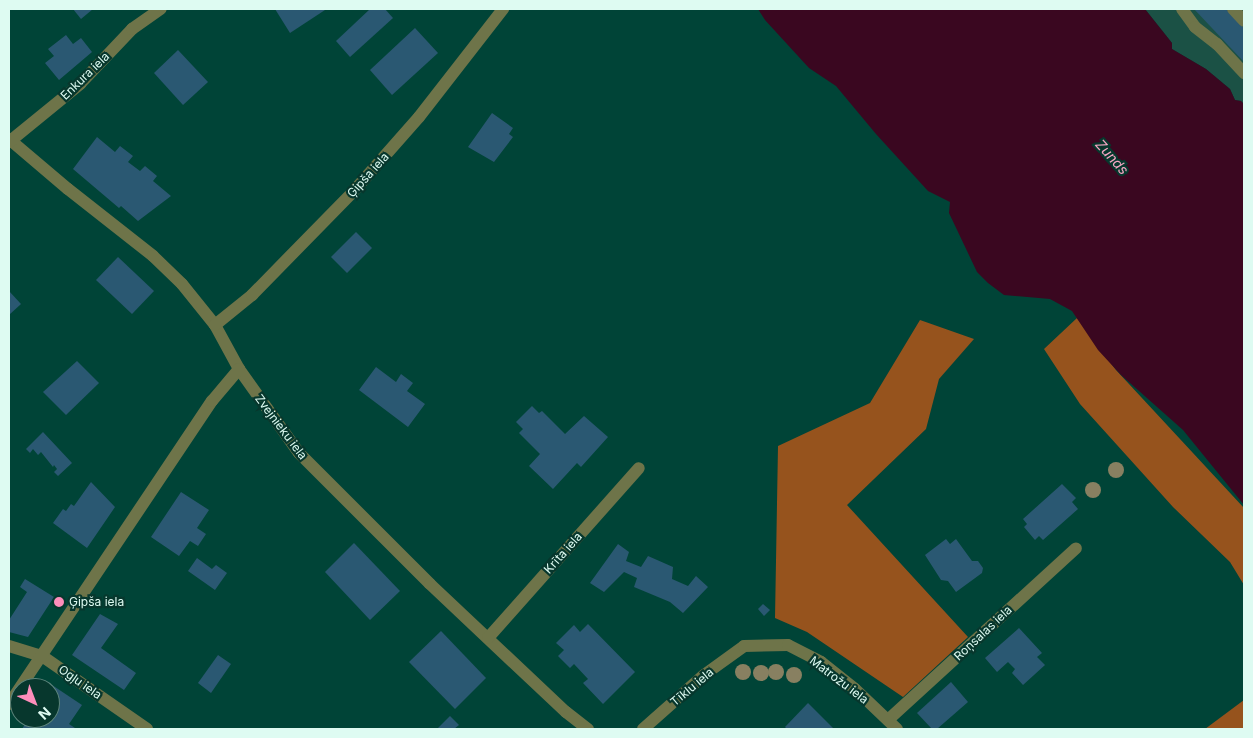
<!DOCTYPE html>
<html>
<head>
<meta charset="utf-8">
<style>
	body { margin:0 }
	#map { position:relative; width:1253px; height:738px; overflow:hidden; background:#004437; font-family:Inter,sans-serif }
	div>[style] { position:absolute }
	[style*='--x'] { left:calc(var(--x)*1px); top:calc(var(--y)*1px); width:calc(var(--w)*1px); rotate:calc(var(--a)*1deg) }
	.built>* { inset:0; background:#1b5145 }
	.forest>* { inset:0; background:#96531d }
	.water>* { inset:0; background:#3a0720 }
	.building>* { inset:0; background:#2a5872 }
	.minor>* { height:12px; margin:-6px; padding:0 6px; transform-origin:6px; border-radius:6px; background:#6e7449 }
	.trees>* { width:16px; height:16px; margin:-8px; border-radius:50%; background:#888061 }
	.dots>* { width:14px; height:14px; translate:-50% -50%; box-sizing:border-box; border:2px solid #07372d; border-radius:50% }
	span { translate:-50% -50%; white-space:nowrap; text-align:center; line-height:1.15; -webkit-text-stroke:4.5px #07372d; paint-order:stroke }
	.street-label { font-size:12px; color:#defbf2 }
	.poi-label { font-size:12px; color:#defbf2 }
	.left { translate:0 -50%; text-align:left }
	.water-label { font-size:14px; color:#f6a6c4; font-style:italic }
	.frame { position:absolute; inset:0; border:10px solid #defbf2; pointer-events:none }
	.north { position:absolute; left:10px; top:678px; width:50px; height:50px; box-sizing:border-box; background:#07372d; border:1px solid #5d857c; border-radius:50%; rotate:137deg; font-size:14px; font-weight:700; line-height:20px; text-align:center; color:#defbf2 }
	.north::after { content:''; display:block; margin:auto; width:18px; height:22px; background:#fe8ebb; clip-path:polygon(50% 0,100% 100%,50% 72%,0 100%) }
</style>
</head>
<body>
<div id="map">
	<div class="built">
		<div style="clip-path:polygon(1145px 9px,1226px 9px,1244px 28px,1244px 104px,1241px 101px,1235px 100px,1230px 89px,1206px 69px,1172px 49px,1172px 43px)"></div>
	</div>
	<div class="forest">
		<div style="clip-path:polygon(1077px 318px,1116px 370px,1244px 508px,1244px 585px,1230px 562px,1173px 507px,1080px 404px,1044px 349px)"></div>
		<div style="clip-path:polygon(920px 320px,974px 339px,939px 379px,926px 429px,847px 505px,968px 637px,903px 697px,807px 632px,775px 618px,778px 446px,870px 403px)"></div>
		<div style="clip-path:polygon(1244px 700px,1244px 729px,1205px 729px)"></div>
	</div>
	<div class="water">
		<div style="clip-path:polygon(758px 9px,1145px 9px,1172px 43px,1172px 49px,1206px 69px,1230px 89px,1235px 100px,1241px 101px,1244px 104px,1244px 505px,1183px 430px,1121px 375px,1098px 350px,1072px 311px,1050px 299px,1004px 295px,988px 283px,977px 272px,949px 213px,950px 202px,928px 191px,876px 134px,836px 86px,809px 68px,765px 20px)"></div>
	</div>
	<div class="building">
		<div style="clip-path:polygon(73px 9px,93px 9px,81px 19px)"></div>
		<div style="clip-path:polygon(275px 9px,324px 9px,325px 10px,290px 33px)"></div>
		<div style="clip-path:polygon(370px 9px,385px 9px,393px 18px,350px 57px,336px 41px)"></div>
		<div style="clip-path:polygon(1194px 9px,1226px 9px,1244px 28px,1244px 62px)"></div>
		<div style="clip-path:polygon(415px 28px,438px 53px,392px 95px,370px 70px)"></div>
		<div style="clip-path:polygon(66px 35px,73px 44px,81px 38px,92px 52px,59px 80px,45px 63px,54px 56px,48px 49px)"></div>
		<div style="clip-path:polygon(178px 50px,208px 82px,183px 105px,154px 73px)"></div>
		<div style="clip-path:polygon(492px 113px,513px 128px,509px 134px,513px 137px,494px 162px,468px 147px)"></div>
		<div style="clip-path:polygon(97px 137px,115px 152px,120px 146px,133px 156px,128px 162px,140px 171px,145px 166px,157px 176px,153px 181px,171px 196px,138px 221px,121px 206px,119px 208px,73px 169px)"></div>
		<div style="clip-path:polygon(356px 232px,372px 248px,347px 273px,331px 257px)"></div>
		<div style="clip-path:polygon(118px 257px,154px 291px,132px 314px,96px 280px)"></div>
		<div style="clip-path:polygon(9px 291px,21px 304px,9px 315px)"></div>
		<div style="clip-path:polygon(77px 361px,99px 383px,66px 415px,43px 392px)"></div>
		<div style="clip-path:polygon(376px 367px,396px 382px,401px 374px,413px 383px,407px 391px,425px 404px,408px 427px,359px 390px)"></div>
		<div style="clip-path:polygon(532px 406px,539px 413px,542px 411px,565px 434px,584px 416px,608px 437px,581px 467px,577px 463px,553px 489px,529px 466px,540px 454px,519px 433px,523px 429px,516px 422px)"></div>
		<div style="clip-path:polygon(43px 432px,72px 463px,58px 476px,54px 472px,57px 469px,54px 465px,53px 467px,41px 452px,38px 455px,33px 449px,30px 453px,26px 449px)"></div>
		<div style="clip-path:polygon(91px 482px,115px 507px,87px 548px,53px 523px,63px 509px,66px 511px,71px 504px,74px 506px)"></div>
		<div style="clip-path:polygon(1062px 484px,1076px 498px,1072px 502px,1078px 509px,1043px 540px,1039px 536px,1035px 540px,1024px 527px,1027px 524px,1023px 519px)"></div>
		<div style="clip-path:polygon(181px 492px,209px 510px,197px 528px,206px 534px,198px 546px,190px 541px,179px 556px,151px 537px)"></div>
		<div style="clip-path:polygon(946px 539px,950px 544px,956px 539px,972px 561px,978px 561px,983px 568px,982px 573px,956px 592px,948px 581px,941px 580px,925px 555px)"></div>
		<div style="clip-path:polygon(354px 543px,400px 591px,370px 620px,325px 572px)"></div>
		<div style="clip-path:polygon(618px 544px,629px 552px,626px 561px,641px 567px,648px 556px,673px 567px,672px 579px,688px 586px,696px 576px,708px 587px,683px 613px,670px 602px,634px 587px,637px 578px,624px 572px,604px 592px,590px 583px)"></div>
		<div style="clip-path:polygon(197px 558px,212px 569px,216px 565px,227px 573px,215px 590px,188px 571px)"></div>
		<div style="clip-path:polygon(25px 579px,54px 597px,28px 637px,9px 632px,9px 620px,27px 592px,20px 587px)"></div>
		<div style="clip-path:polygon(763px 604px,770px 610px,764px 616px,758px 609px)"></div>
		<div style="clip-path:polygon(100px 614px,118px 624px,101px 648px,136px 673px,124px 690px,72px 655px)"></div>
		<div style="clip-path:polygon(588px 624px,635px 672px,603px 704px,583px 683px,588px 679px,574px 664px,570px 668px,558px 656px,564px 650px,556px 643px,574px 625px,580px 632px)"></div>
		<div style="clip-path:polygon(1019px 628px,1042px 653px,1037px 657px,1045px 665px,1023px 685px,1012px 673px,1015px 669px,1008px 662px,997px 672px,985px 658px)"></div>
		<div style="clip-path:polygon(441px 631px,486px 678px,455px 709px,409px 662px)"></div>
		<div style="clip-path:polygon(218px 655px,231px 664px,211px 693px,198px 683px)"></div>
		<div style="clip-path:polygon(951px 682px,968px 702px,937px 729px,932px 729px,917px 713px)"></div>
		<div style="clip-path:polygon(52px 685px,82px 705px,69px 724px,75px 728px,74px 729px,22px 729px,29px 718px,50px 718px)"></div>
		<div style="clip-path:polygon(808px 703px,834px 729px,787px 729px,785px 727px)"></div>
		<div style="clip-path:polygon(450px 716px,459px 725px,454px 729px,437px 729px)"></div>
	</div>
	<div class="minor">
		<div style="--x:1182;--y:9;--w:22;--a:54"></div>
		<div style="--x:1195;--y:27;--w:28;--a:38"></div>
		<div style="--x:1217;--y:44;--w:40;--a:47"></div>
		<div style="--x:1233;--y:9;--w:16;--a:47"></div>
		<div style="--x:9;--y:139;--w:77;--a:40.3"></div>
		<div style="--x:68;--y:189;--w:108;--a:38.2"></div>
		<div style="--x:153;--y:256;--w:40;--a:44"></div>
		<div style="--x:182;--y:284;--w:53;--a:51.2"></div>
		<div style="--x:215;--y:325;--w:50;--a:61.4"></div>
		<div style="--x:239;--y:369;--w:103;--a:54.5"></div>
		<div style="--x:299;--y:453;--w:185;--a:45"></div>
		<div style="--x:430;--y:584;--w:187;--a:43.3"></div>
		<div style="--x:566;--y:712;--w:28;--a:38"></div>
		<div style="--x:9;--y:142;--w:92;--a:-39.2"></div>
		<div style="--x:80;--y:84;--w:76;--a:-46.6"></div>
		<div style="--x:132;--y:29;--w:35;--a:-35"></div>
		<div style="--x:215;--y:325;--w:48;--a:-39"></div>
		<div style="--x:252;--y:295;--w:143;--a:-45.6"></div>
		<div style="--x:352;--y:193;--w:101;--a:-48.6"></div>
		<div style="--x:419;--y:117;--w:137;--a:-52.1"></div>
		<div style="--x:488;--y:638;--w:227;--a:-48.4"></div>
		<div style="--x:9;--y:646;--w:34;--a:17"></div>
		<div style="--x:42;--y:656;--w:128;--a:34.8"></div>
		<div style="--x:9;--y:704;--w:365;--a:-56.2"></div>
		<div style="--x:212;--y:401;--w:42;--a:-49.8"></div>
		<div style="--x:889;--y:719;--w:253;--a:-42.4"></div>
		<div style="--x:643;--y:729;--w:81;--a:-41.5"></div>
		<div style="--x:704;--y:675;--w:49;--a:-35.9"></div>
		<div style="--x:744;--y:646;--w:44;--a:-1.3"></div>
		<div style="--x:788;--y:645;--w:37;--a:27"></div>
		<div style="--x:821;--y:662;--w:43;--a:38.5"></div>
		<div style="--x:855;--y:689;--w:58;--a:43.6"></div>
	</div>
	<div class="trees">
		<div style="left:1116px;top:470px"></div>
		<div style="left:1093px;top:490px"></div>
		<div style="left:743px;top:672px"></div>
		<div style="left:776px;top:672px"></div>
		<div style="left:761px;top:673px"></div>
		<div style="left:794px;top:675px"></div>
	</div>
	<div class="dots">
		<div style="left:59px;top:602px;background:#fe8ebb"></div>
	</div>
	<div class="street-label">
		<span style="left:85px;top:76px;rotate:-44deg">Enkura iela</span>
		<span style="left:368px;top:175px;rotate:-48deg">Ģipša iela</span>
		<span style="left:281px;top:427px;rotate:53deg">Zvejnieku iela</span>
		<span style="left:563px;top:553px;rotate:-48deg">Krīta iela</span>
		<span style="left:983px;top:633px;rotate:-43deg">Roņsalas iela</span>
		<span style="left:839px;top:680px;rotate:37deg">Matrožu iela</span>
		<span style="left:80px;top:682px;rotate:35deg">Ogļu iela</span>
		<span style="left:692px;top:687px;rotate:-40deg">Tīklu iela</span>
	</div>
	<div class="poi-label">
		<span class="left" style="left:69px;top:602px">Ģipša iela</span>
	</div>
	<div class="water-label">
		<span style="left:1112px;top:157px;rotate:48deg">Zunds</span>
	</div>
	<div class="frame"></div>
	<div class="north">N</div>
</div>
</body>
</html>
